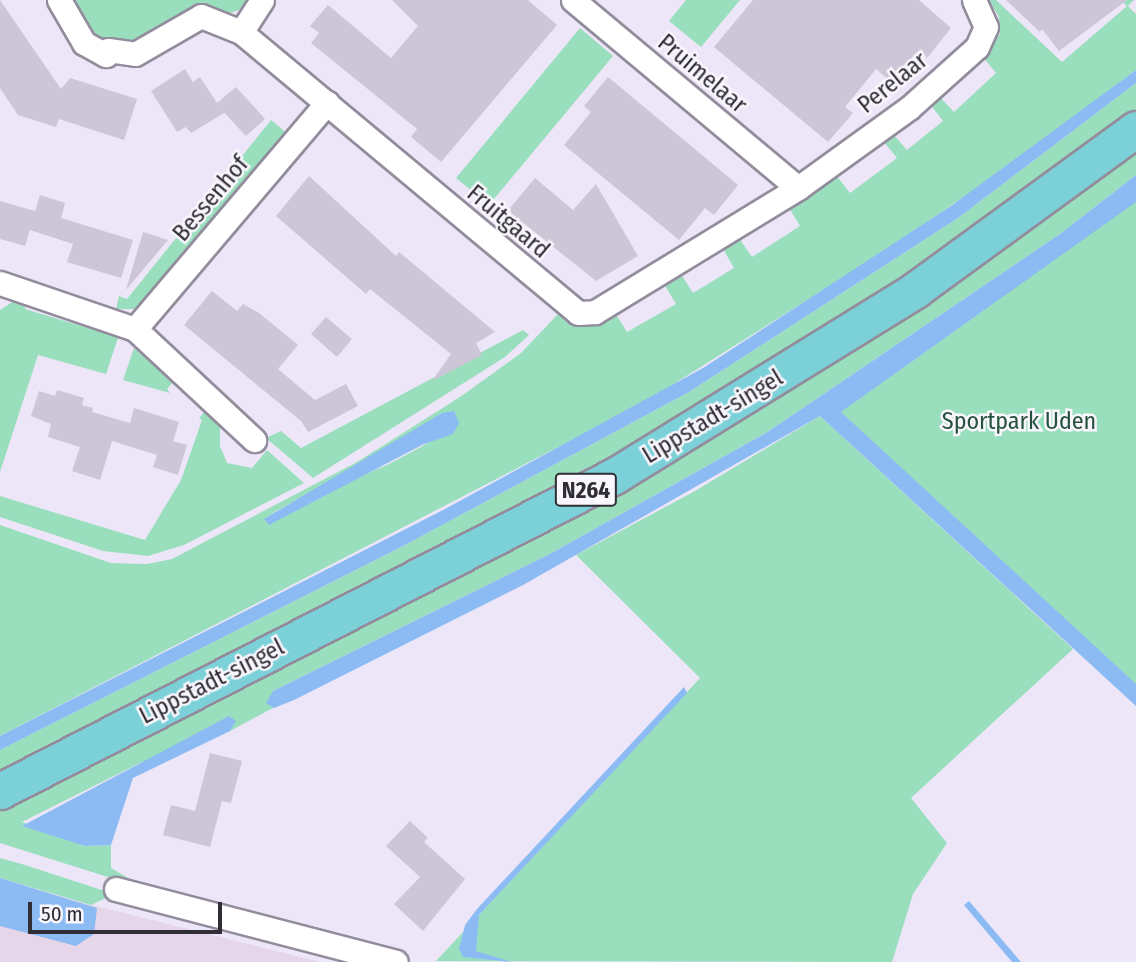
<!DOCTYPE html>
<html>
<head>
<meta charset="utf-8">
<style>
	body { margin:0 }
	#map { position:relative; width:1136px; height:962px; overflow:hidden; background:#ede6f8; font-family:"Fira Sans Condensed",sans-serif }
	div>[style] { position:absolute }
	[style*='--x'] { left:calc(var(--x)*1px); top:calc(var(--y)*1px); width:calc(var(--w)*1px); rotate:calc(var(--a)*1deg) }
	.industrial>* { inset:0; background:#e5d7e9 }
	.green>* { inset:0; background:#9adfbd }
	.water>* { inset:0; background:#8cbbf4 }
	.building>* { inset:0; background:#cdc6d7 }
	.roads { filter:drop-shadow(2px 0 #928c9c) drop-shadow(-2px 0 #928c9c) drop-shadow(0 2px #928c9c) drop-shadow(0 -2px #928c9c) }
	.minor>* { height:23px; margin:-11.5px; padding:0 11.5px; transform-origin:11.5px; border-radius:11.5px; background:#fff }
	.primary>* { height:35px; margin:-17.5px; padding:0 17.5px; transform-origin:17.5px; border-radius:17.5px; background:#7bd1d7 }
	span { translate:-50% -50%; white-space:nowrap; text-align:center; line-height:1.15; -webkit-text-stroke:5px #f9f6fd; paint-order:stroke }
	.shield-label span { padding:2px 5px; background:#f9f6fd; border:2px solid; border-radius:5px; -webkit-text-stroke-width:0 }
	.shield-label { font-size:23px; color:#302d34; font-weight:700 }
	.street-label { font-size:24px; color:#302d34 }
	.park-label { font-size:24px; color:#25513d }
	.scale { position:absolute; left:28px; top:902px; width:194px; height:32px; box-sizing:border-box; border:4px solid #302d34; border-top:0; padding-left:9px; font-size:21px; line-height:24px; white-space:nowrap; color:#302d34; -webkit-text-stroke:5px #f9f6fd; paint-order:stroke }
</style>
</head>
<body>
<div id="map">
	<div class="industrial">
		<div style="clip-path:polygon(0 882px,320px 962px,0 962px)"></div>
	</div>
	<div class="green">
		<div style="clip-path:polygon(69px 0,249px 0,239px 10px,129px 46px,109px 44px,86px 32px)"></div>
		<div style="clip-path:polygon(686px 0,740px 0,701px 47px,669px 21px)"></div>
		<div style="clip-path:polygon(evenodd,989px 0,996px 0,1062px 62px,1127px 6px,1121px 0,1134px 0,1128px 6px,1136px 14px,1136px 70px,1023px 156px,879px 255px,645px 402px,0 736px,0 525px,111px 563px,147px 564px,172px 559px,357px 462px,460px 397px,521px 353px,560px 312px,566px 320px,585px 326px,615px 313px,627px 332px,676px 304px,664px 284px,681px 274px,693px 293px,734px 268px,723px 249px,739px 238px,752px 257px,800px 226px,788px 206px,836px 175px,850px 193px,897px 158px,883px 141px,892px 133px,907px 150px,943px 121px,929px 103px,938px 95px,954px 112px,996px 73px,982px 56px,1000px 34px,999px 17px,989px 0,442px 413px,443px 435px,389px 464px,269px 515px,374px 458px,442px 413px)"></div>
		<div style="clip-path:polygon(580px 28px,613px 56px,489px 205px,456px 178px)"></div>
		<div style="clip-path:polygon(1136px 83px,1136px 110px,1002px 212px,897px 285px,677px 423px,0 773px,0 750px,405px 545px,689px 392px,958px 218px)"></div>
		<div style="clip-path:polygon(271px 120px,288px 134px,140px 309px,116px 309px,119px 296px,127px 299px)"></div>
		<div style="clip-path:polygon(1136px 146px,1136px 175px,1060px 234px,766px 433px,548px 555px,273px 691px,273px 708px,230px 731px,140px 763px,22px 822px,85px 846px,111px 845px,111px 868px,149px 890px,0 843px,0 807px,450px 578px)"></div>
		<div style="clip-path:polygon(1136px 188px,1136px 693px,836px 412px)"></div>
		<div style="clip-path:polygon(17px 299px,27px 301px,25px 309px,91px 329px,94px 321px,119px 335px,106px 374px,38px 355px,0 472px,0 310px)"></div>
		<div style="clip-path:polygon(523px 330px,529px 335px,505px 357px,313px 478px,266px 438px,281px 431px,301px 448px)"></div>
		<div style="clip-path:polygon(134px 348px,174px 381px,167px 389px,170px 393px,123px 380px)"></div>
		<div style="clip-path:polygon(207px 409px,220px 421px,220px 446px,227px 463px,252px 468px,267px 450px,304px 483px,184px 545px,148px 556px,103px 551px,0 517px,0 496px,145px 540px,181px 480px,202px 420px,199px 418px)"></div>
		<div style="clip-path:polygon(820px 416px,1073px 649px,911px 798px,947px 843px,913px 894px,892px 962px,436px 961px,700px 678px,576px 555px,695px 491px)"></div>
		<div style="clip-path:polygon(0 858px,25px 865px,114px 894px,91px 905px,0 878px)"></div>
	</div>
	<div class="water">
		<div style="clip-path:polygon(1136px 70px,1136px 83px,958px 218px,689px 392px,405px 545px,0 750px,0 736px,445px 509px,703px 368px,951px 206px)"></div>
		<div style="clip-path:polygon(1136px 175px,1136px 202px,841px 412px,1136px 684px,1136px 706px,820px 416px,523px 585px,294px 700px,274px 708px,266px 703px,273px 691px,548px 555px,766px 433px,1060px 234px)"></div>
		<div style="clip-path:polygon(454px 411px,459px 423px,453px 434px,422px 445px,269px 525px,264px 519px,442px 413px)"></div>
		<div style="clip-path:polygon(684px 687px,687px 693px,479px 915px,476px 951px,512px 962px,463px 957px,459px 949px,465px 925px,477px 909px)"></div>
		<div style="clip-path:polygon(229px 716px,236px 721px,230px 731px,133px 778px,111px 845px,85px 846px,22px 826px)"></div>
		<div style="clip-path:polygon(0 878px,97px 908px,94px 934px,76px 946px,0 926px)"></div>
		<div style="clip-path:polygon(969px 901px,1021px 962px,1012px 962px,964px 905px)"></div>
	</div>
	<div class="building">
		<div style="clip-path:polygon(0 0,61px 89px,70px 78px,137px 99px,124px 140px,59px 119px,56px 127px,18px 115px,0 88px)"></div>
		<div style="clip-path:polygon(392px 0,528px 0,557px 25px,441px 162px,411px 137px,417px 129px,311px 43px,319px 33px,310px 26px,328px 5px,391px 58px,418px 26px)"></div>
		<div style="clip-path:polygon(753px 0,919px 0,951px 28px,927px 58px,919px 50px,892px 83px,876px 69px,845px 107px,853px 113px,828px 142px,714px 47px)"></div>
		<div style="clip-path:polygon(1006px 0,1127px 0,1059px 51px,1042px 29px,1040px 32px)"></div>
		<div style="clip-path:polygon(185px 69px,193px 82px,200px 77px,217px 103px,236px 87px,265px 119px,246px 136px,219px 107px,224px 113px,191px 133px,186px 127px,177px 132px,151px 91px)"></div>
		<div style="clip-path:polygon(608px 77px,738px 185px,714px 215px,705px 208px,679px 240px,564px 145px,591px 112px,584px 106px)"></div>
		<div style="clip-path:polygon(309px 176px,396px 256px,399px 252px,495px 332px,476px 343px,482px 355px,432px 381px,451px 354px,370px 289px,366px 294px,276px 216px)"></div>
		<div style="clip-path:polygon(535px 178px,573px 210px,596px 184px,638px 256px,596px 281px,511px 213px,510px 208px)"></div>
		<div style="clip-path:polygon(40px 195px,65px 203px,61px 218px,133px 240px,121px 278px,67px 262px,73px 244px,30px 230px,25px 246px,0 239px,0 201px,35px 211px)"></div>
		<div style="clip-path:polygon(143px 232px,168px 240px,126px 290px)"></div>
		<div style="clip-path:polygon(212px 291px,237px 311px,243px 304px,259px 313px,298px 345px,278px 369px,315px 400px,346px 384px,358px 406px,308px 432px,301px 421px,184px 325px)"></div>
		<div style="clip-path:polygon(326px 317px,352px 339px,337px 357px,311px 334px)"></div>
		<div style="clip-path:polygon(57px 390px,84px 398px,82px 405px,93px 408px,92px 412px,130px 423px,134px 408px,179px 422px,173px 441px,187px 445px,178px 475px,153px 467px,157px 455px,112px 441px,100px 480px,72px 471px,80px 447px,48px 437px,51px 424px,31px 416px,39px 391px,55px 396px)"></div>
		<div style="clip-path:polygon(210px 753px,242px 761px,231px 803px,222px 801px,210px 847px,163px 835px,171px 805px,195px 811px)"></div>
		<div style="clip-path:polygon(410px 821px,428px 838px,424px 842px,465px 879px,423px 931px,394px 904px,420px 877px,386px 846px)"></div>
	</div>
	<div class="roads">
		<div class="minor">
			<div style="--x:59;--y:0;--w:50;--a:59.8"></div>
			<div style="--x:84;--y:43;--w:25;--a:29"></div>
			<div style="--x:106;--y:55;--w:5;--a:-68"></div>
			<div style="--x:108;--y:50;--w:27;--a:8"></div>
			<div style="--x:135;--y:54;--w:76;--a:-29.9"></div>
			<div style="--x:201;--y:16;--w:43;--a:21.8"></div>
			<div style="--x:262;--y:0;--w:38;--a:123"></div>
			<div style="--x:241;--y:32;--w:439;--a:39.8"></div>
			<div style="--x:578;--y:313;--w:17;--a:-3"></div>
			<div style="--x:595;--y:312;--w:238;--a:-31.4"></div>
			<div style="--x:798;--y:188;--w:137;--a:-35.8"></div>
			<div style="--x:909;--y:108;--w:91;--a:-41.9"></div>
			<div style="--x:977;--y:47;--w:22;--a:-66"></div>
			<div style="--x:986;--y:27;--w:30;--a:-114"></div>
			<div style="--x:573;--y:0;--w:293;--a:39.9"></div>
			<div style="--x:0;--y:283;--w:143;--a:18.8"></div>
			<div style="--x:135;--y:329;--w:163;--a:43"></div>
			<div style="--x:135;--y:329;--w:297;--a:-49.7"></div>
			<div style="--x:116;--y:889;--w:289;--a:14.6"></div>
		</div>
		<div class="primary">
			<div style="--x:0;--y:791;--w:692;--a:-27.16"></div>
			<div style="--x:616;--y:475;--w:352;--a:-31.7"></div>
			<div style="--x:915;--y:290;--w:273;--a:-36.1"></div>
		</div>
	</div>
	<div class="shield-label">
		<span style="left:586px;top:490px">N264</span>
	</div>
	<div class="street-label">
		<span style="left:702px;top:74px;rotate:40deg">Pruimelaar</span>
		<span style="left:893px;top:83px;rotate:-39deg">Perelaar</span>
		<span style="left:211px;top:199px;rotate:-50deg">Bessenhof</span>
		<span style="left:508px;top:222px;rotate:40deg">Fruitgaard</span>
		<span style="left:713px;top:417px;rotate:-31deg">Lippstadt-singel</span>
		<span style="left:212px;top:682px;rotate:-27deg">Lippstadt-singel</span>
	</div>
	<div class="park-label">
		<span style="left:1019px;top:422px">Sportpark Uden</span>
	</div>
	<div class="scale">50 m</div>
</div>
</body>
</html>
